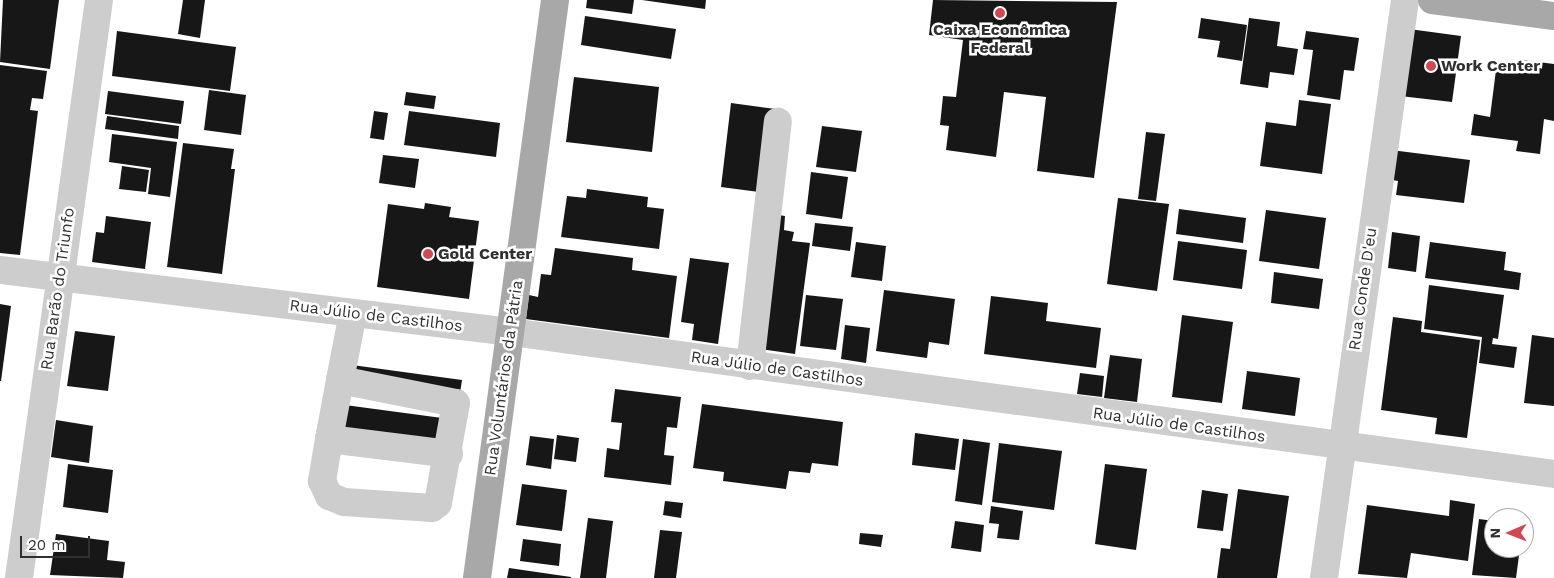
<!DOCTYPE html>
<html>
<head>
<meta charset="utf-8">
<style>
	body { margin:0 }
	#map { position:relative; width:1554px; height:578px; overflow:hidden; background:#fff; font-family:"Work Sans",sans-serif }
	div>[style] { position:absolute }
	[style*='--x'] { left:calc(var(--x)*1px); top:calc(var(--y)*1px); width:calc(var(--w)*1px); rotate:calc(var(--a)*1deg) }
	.building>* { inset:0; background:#171717 }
	.minor>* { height:28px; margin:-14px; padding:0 14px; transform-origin:14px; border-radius:14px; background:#cdcdcd }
	.major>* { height:28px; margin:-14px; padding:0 14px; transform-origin:14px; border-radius:14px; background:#a8a8a8 }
	.dots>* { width:14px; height:14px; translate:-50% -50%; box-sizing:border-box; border:2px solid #fff; border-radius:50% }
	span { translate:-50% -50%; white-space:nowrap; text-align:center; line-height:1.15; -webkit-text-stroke:5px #fff; paint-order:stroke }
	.poi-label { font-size:16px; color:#303030; font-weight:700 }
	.left { translate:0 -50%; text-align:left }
	.street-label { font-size:16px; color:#303030 }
	.north { position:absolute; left:1484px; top:508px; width:50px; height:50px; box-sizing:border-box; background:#fff; border:1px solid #acacac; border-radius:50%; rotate:269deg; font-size:14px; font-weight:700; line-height:20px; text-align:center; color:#303030 }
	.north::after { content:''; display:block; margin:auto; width:18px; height:22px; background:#d14855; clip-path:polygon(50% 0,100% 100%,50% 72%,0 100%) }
	.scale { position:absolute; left:20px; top:536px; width:70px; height:22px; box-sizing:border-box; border:2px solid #303030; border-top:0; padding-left:6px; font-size:15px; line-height:18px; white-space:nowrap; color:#303030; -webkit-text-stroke:4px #fff; paint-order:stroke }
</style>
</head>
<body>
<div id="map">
	<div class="building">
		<div style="clip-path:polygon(3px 0,59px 0,50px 69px,0 62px)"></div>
		<div style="clip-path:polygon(183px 0,205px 0,200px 38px,178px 34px)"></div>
		<div style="clip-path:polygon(587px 0,634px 0,632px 14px,586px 8px)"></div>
		<div style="clip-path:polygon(642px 0,706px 0,705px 9px)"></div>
		<div style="clip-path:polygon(933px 0,1117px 2px,1094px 178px,1037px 171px,1046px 97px,1004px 92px,996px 157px,946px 150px,949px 126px,940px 125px,943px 96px,956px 97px,963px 40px,929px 35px)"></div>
		<div style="clip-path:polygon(585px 16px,676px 29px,671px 59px,581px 45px)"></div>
		<div style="clip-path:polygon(1201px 18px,1247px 25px,1242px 61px,1217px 57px,1220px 41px,1198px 38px)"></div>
		<div style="clip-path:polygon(1249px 18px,1280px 22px,1277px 46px,1298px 49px,1294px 75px,1270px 72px,1268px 88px,1240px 84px)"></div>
		<div style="clip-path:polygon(1409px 29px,1461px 36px,1452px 102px,1400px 96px)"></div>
		<div style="clip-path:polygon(117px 31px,236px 47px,230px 91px,112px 76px)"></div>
		<div style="clip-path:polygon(1306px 31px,1359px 38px,1354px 71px,1344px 70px,1340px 100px,1307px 95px,1313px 50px,1303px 49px)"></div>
		<div style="clip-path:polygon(1521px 60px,1554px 64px,1554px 121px,1544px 119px,1540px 154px,1516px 151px,1518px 141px,1471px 135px,1474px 114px,1490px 117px,1496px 70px,1519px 73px)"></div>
		<div style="clip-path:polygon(0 65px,47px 71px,43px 99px,32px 98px,30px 110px,38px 111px,20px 255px,0 253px)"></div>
		<div style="clip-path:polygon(574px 77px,659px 87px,652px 152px,566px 142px)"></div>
		<div style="clip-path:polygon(209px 90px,246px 95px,241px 135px,204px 130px)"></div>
		<div style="clip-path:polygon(108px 91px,184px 101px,181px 124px,105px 114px)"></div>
		<div style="clip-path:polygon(406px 92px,436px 96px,434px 109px,404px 105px)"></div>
		<div style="clip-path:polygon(1299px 100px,1331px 104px,1322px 174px,1260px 166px,1266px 122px,1296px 126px)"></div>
		<div style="clip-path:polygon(731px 103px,776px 109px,759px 192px,721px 187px)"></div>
		<div style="clip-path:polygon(374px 111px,388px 113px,384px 140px,370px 138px)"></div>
		<div style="clip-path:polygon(409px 111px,500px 123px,496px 157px,404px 145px)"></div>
		<div style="clip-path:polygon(107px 116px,179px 126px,178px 139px,105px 129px)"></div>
		<div style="clip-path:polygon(822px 126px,862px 131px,856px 172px,816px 167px)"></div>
		<div style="clip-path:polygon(1146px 132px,1165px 134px,1156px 201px,1138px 199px)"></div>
		<div style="clip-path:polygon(112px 134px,177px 142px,170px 197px,148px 194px,151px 168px,109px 162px)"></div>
		<div style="clip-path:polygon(183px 143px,234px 149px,231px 169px,235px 169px,222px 274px,167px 267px)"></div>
		<div style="clip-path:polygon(1391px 150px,1470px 160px,1464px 203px,1396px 195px,1398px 181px,1387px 179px)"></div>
		<div style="clip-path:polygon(383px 155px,419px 159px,415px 188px,379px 183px)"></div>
		<div style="clip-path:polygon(122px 166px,149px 170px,146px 192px,119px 189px)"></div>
		<div style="clip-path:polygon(811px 172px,848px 177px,842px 219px,806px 214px)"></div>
		<div style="clip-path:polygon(587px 189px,648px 197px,647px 207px,664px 209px,659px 249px,561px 237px,567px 196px,586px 198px)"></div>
		<div style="clip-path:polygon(1118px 198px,1169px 204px,1157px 291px,1107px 284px)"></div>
		<div style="clip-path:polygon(425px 203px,451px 207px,449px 217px,479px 221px,469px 299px,377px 287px,388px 204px,424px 209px)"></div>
		<div style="clip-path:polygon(1179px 209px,1246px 218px,1243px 243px,1176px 234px)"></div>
		<div style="clip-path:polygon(1266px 210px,1326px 218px,1319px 269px,1259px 261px)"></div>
		<div style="clip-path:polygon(772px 214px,785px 216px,784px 230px,794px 232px,792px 241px,810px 243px,795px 354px,754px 348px)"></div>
		<div style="clip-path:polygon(106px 216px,151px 222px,145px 269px,92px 262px,96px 232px,104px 233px)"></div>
		<div style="clip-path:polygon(815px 223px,853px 227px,850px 251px,812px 246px)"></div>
		<div style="clip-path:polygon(1392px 232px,1420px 236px,1416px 272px,1388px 268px)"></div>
		<div style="clip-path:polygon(1178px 241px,1247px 250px,1242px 289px,1173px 280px)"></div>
		<div style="clip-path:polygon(856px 242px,886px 246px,882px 281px,851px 277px)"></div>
		<div style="clip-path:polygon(1430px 242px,1506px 252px,1504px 270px,1521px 273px,1519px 290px,1425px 278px)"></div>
		<div style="clip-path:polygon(555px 248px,633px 258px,632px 270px,677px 276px,669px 338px,526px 319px,529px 295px,538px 297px,541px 274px,551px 275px)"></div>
		<div style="clip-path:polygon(690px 258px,729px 263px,718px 344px,692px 340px,694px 324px,681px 322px)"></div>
		<div style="clip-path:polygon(1274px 272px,1323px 279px,1319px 309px,1271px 303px)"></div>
		<div style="clip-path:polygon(1429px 285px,1504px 295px,1498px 339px,1493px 338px,1492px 344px,1517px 347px,1514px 368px,1479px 363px,1482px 337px,1424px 329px)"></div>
		<div style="clip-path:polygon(884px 290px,955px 299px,949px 345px,929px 342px,927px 358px,876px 351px)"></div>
		<div style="clip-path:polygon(806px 295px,843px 299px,836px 350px,800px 346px)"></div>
		<div style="clip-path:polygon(991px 296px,1048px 303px,1046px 321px,1101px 328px,1096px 368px,984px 354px)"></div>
		<div style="clip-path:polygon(0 304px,11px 306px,1px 381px,0 381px)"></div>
		<div style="clip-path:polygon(1182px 315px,1233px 322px,1222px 403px,1172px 397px)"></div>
		<div style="clip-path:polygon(1393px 317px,1422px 321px,1421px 332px,1480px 340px,1467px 438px,1435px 434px,1437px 418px,1381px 410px)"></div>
		<div style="clip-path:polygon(845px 325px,870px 328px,866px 363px,841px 359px)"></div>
		<div style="clip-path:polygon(75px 331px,115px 336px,108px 391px,67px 386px)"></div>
		<div style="clip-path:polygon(1532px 335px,1554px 338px,1554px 406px,1524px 403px)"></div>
		<div style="clip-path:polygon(1110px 355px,1142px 359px,1137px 402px,1104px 398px)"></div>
		<div style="clip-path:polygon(352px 365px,462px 380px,460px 393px,350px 378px)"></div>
		<div style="clip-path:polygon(1247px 371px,1300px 378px,1295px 416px,1242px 409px)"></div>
		<div style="clip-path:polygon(1080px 373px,1104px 376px,1102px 397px,1077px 394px)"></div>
		<div style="clip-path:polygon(615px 389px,681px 397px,677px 428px,667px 427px,664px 455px,674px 456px,671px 485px,604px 477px,607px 448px,619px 450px,622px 423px,611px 422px)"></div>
		<div style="clip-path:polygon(702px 404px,843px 422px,838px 466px,812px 463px,810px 473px,789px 471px,786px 489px,723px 481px,724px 472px,693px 468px)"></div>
		<div style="clip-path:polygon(345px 405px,442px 418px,437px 452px,319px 436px)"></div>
		<div style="clip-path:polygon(56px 420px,93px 426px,89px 463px,51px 457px)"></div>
		<div style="clip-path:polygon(915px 433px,959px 439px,955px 470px,912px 465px)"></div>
		<div style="clip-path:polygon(557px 435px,579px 438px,576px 462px,554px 459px)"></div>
		<div style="clip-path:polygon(530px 436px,554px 439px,551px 469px,526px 465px)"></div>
		<div style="clip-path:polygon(963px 439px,990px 443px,982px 505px,955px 501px)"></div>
		<div style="clip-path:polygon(999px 443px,1062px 451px,1054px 510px,992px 502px)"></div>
		<div style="clip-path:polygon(68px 464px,113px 470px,108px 513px,63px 507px)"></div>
		<div style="clip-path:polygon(1105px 464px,1147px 469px,1136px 550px,1095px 544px)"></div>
		<div style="clip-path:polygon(522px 484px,567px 490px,562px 531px,516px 525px)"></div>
		<div style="clip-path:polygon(1238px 489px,1289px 496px,1277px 578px,1217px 578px,1221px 548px,1230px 549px)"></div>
		<div style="clip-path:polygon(1202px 490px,1228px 494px,1223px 531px,1197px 528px)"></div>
		<div style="clip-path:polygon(1450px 500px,1475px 504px,1468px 561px,1411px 553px,1407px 578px,1358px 574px,1367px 505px,1449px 516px)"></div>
		<div style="clip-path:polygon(665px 501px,683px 503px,681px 518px,663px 515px)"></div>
		<div style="clip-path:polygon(991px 506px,1023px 511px,1019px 540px,997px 538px,999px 524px,989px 523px)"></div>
		<div style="clip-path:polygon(588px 518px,613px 521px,606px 578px,580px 578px)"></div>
		<div style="clip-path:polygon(1479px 519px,1494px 521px,1494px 548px,1520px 548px,1516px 578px,1472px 575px)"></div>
		<div style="clip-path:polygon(955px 521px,984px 525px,981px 552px,951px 548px)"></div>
		<div style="clip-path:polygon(660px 530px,682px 532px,676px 578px,654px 578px)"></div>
		<div style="clip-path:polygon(860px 533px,883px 535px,881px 547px,859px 544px)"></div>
		<div style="clip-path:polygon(56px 534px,109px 541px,107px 560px,125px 562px,123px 578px,50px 575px)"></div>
		<div style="clip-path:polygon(523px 539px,561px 544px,559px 566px,520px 561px)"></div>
		<div style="clip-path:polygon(509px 568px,571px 577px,571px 578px,507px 578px)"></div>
	</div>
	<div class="minor">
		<div style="--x:0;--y:270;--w:515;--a:6.92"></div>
		<div style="--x:511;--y:332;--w:1053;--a:7.75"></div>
		<div style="--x:750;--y:366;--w:246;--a:-83.5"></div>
		<div style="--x:340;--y:380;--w:118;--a:11.2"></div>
		<div style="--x:456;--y:403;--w:102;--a:100.2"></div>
		<div style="--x:438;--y:503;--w:8;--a:140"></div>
		<div style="--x:432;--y:508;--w:88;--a:-176.1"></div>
		<div style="--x:344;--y:502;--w:16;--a:-158"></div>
		<div style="--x:329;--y:496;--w:17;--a:-115"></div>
		<div style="--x:322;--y:481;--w:43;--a:-80.5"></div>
		<div style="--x:329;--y:439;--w:60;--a:-79.4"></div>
		<div style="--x:340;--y:380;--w:68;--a:-79"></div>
		<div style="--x:329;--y:439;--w:121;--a:7.1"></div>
		<div style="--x:19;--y:578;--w:584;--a:-82.12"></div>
		<div style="--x:1324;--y:578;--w:584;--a:-82.02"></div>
	</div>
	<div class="major">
		<div style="--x:1432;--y:0;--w:123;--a:7.5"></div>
		<div style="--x:477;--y:578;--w:583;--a:-82.31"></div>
	</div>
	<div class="dots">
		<div style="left:1000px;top:13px;background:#d14855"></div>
		<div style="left:1431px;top:66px;background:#d14855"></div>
		<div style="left:428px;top:254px;background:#d14855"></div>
	</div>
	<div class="poi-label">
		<span style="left:1000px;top:39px">Caixa Econômica<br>Federal</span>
		<span class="left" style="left:1441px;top:66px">Work Center</span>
		<span class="left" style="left:438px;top:254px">Gold Center</span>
	</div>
	<div class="street-label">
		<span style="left:58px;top:289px;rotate:-82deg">Rua Barão do Triunfo</span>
		<span style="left:1363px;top:289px;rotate:-82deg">Rua Conde D'eu</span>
		<span style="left:376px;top:316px;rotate:7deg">Rua Júlio de Castilhos</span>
		<span style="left:777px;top:369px;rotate:8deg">Rua Júlio de Castilhos</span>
		<span style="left:504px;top:378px;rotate:-82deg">Rua Voluntários da Pátria</span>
		<span style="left:1179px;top:425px;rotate:8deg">Rua Júlio de Castilhos</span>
	</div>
	<div class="north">N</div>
	<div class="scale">20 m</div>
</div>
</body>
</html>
